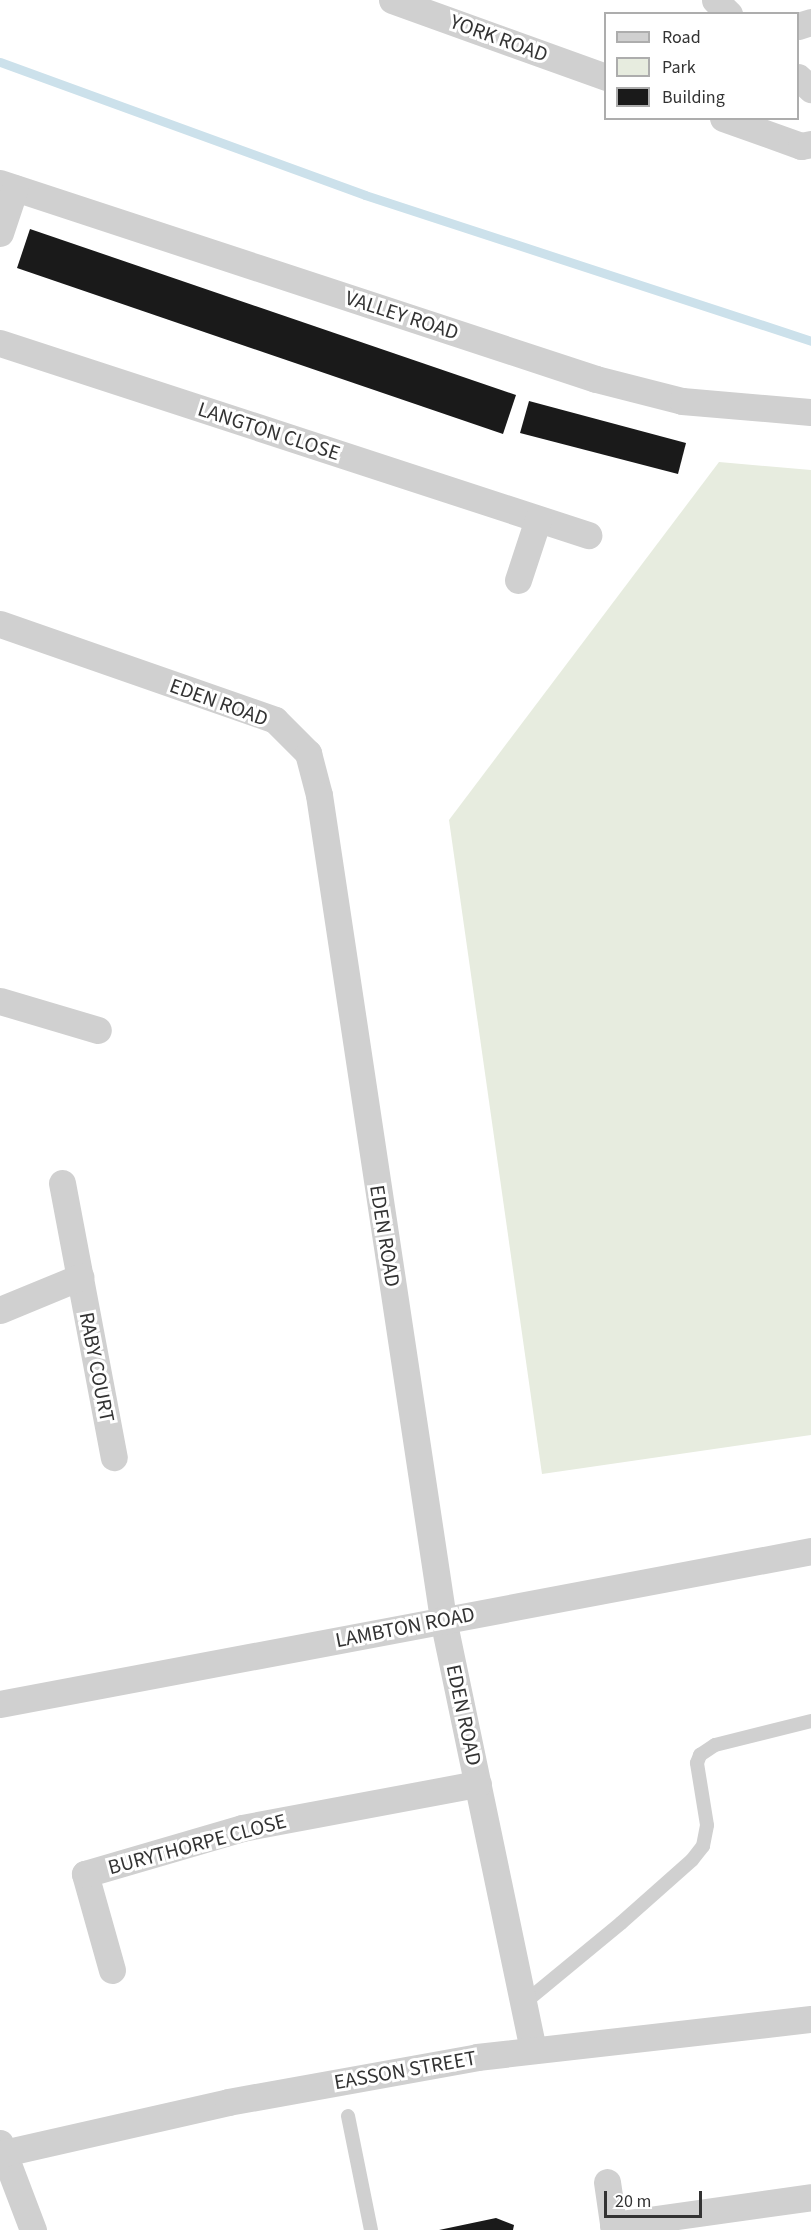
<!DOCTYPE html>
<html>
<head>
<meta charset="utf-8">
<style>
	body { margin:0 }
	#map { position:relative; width:811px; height:2230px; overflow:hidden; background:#fff; font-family:"Source Sans 3",sans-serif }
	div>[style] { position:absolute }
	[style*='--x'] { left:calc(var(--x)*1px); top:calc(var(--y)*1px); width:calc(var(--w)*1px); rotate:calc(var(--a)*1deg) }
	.green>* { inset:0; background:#e7ecdf }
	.stream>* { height:9px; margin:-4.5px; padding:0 4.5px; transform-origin:4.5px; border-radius:4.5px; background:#cce1eb }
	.building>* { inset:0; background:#1a1a1a }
	.lane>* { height:14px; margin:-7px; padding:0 7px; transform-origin:7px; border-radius:7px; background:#d0d0d0 }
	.street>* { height:27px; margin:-13.5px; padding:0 13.5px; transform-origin:13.5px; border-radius:13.5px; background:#d0d0d0 }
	span { translate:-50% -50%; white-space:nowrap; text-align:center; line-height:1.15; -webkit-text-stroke:6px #fff; paint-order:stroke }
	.street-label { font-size:21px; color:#333 }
	.legend { position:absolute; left:604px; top:12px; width:195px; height:108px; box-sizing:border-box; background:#fff; border:2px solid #adadad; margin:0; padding:8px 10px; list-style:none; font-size:18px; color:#333 }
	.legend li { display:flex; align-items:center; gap:12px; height:30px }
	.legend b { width:30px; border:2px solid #adadad }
	.scale { position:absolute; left:604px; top:2191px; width:98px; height:27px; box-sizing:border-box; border:3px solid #333; border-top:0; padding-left:8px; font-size:18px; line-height:21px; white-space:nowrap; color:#333; -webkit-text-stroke:4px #fff; paint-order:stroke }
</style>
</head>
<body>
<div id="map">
	<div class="green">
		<div style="clip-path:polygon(719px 462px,811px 470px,811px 1435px,542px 1474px,449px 820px)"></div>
	</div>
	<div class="stream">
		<div style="--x:0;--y:62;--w:388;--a:20"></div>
		<div style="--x:365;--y:195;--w:469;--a:18.1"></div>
	</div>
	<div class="building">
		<div style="clip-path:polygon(30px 229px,516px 395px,503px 434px,17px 268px)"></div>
		<div style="clip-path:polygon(529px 401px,686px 443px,678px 474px,520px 433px)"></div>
		<div style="clip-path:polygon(496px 2218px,514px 2225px,513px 2230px,439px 2230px)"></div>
	</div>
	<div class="lane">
		<div style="--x:524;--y:2003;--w:126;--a:-39.5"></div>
		<div style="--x:621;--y:1923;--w:95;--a:-41.6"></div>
		<div style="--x:692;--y:1860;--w:18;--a:-52"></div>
		<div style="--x:703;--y:1846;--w:21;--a:-79"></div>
		<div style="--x:707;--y:1825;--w:63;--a:-99.2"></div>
		<div style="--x:697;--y:1763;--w:9;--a:-69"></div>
		<div style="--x:700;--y:1755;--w:18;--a:-34"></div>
		<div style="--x:715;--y:1745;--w:99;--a:-14"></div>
		<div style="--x:348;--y:2116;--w:116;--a:78.6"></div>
	</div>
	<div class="street">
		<div style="--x:392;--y:0;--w:227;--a:19.8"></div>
		<div style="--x:715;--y:0;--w:20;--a:45"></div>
		<div style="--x:798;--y:26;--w:14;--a:-17"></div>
		<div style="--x:798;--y:77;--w:18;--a:43"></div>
		<div style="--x:723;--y:118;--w:83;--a:19.7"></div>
		<div style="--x:801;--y:146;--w:10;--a:-11"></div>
		<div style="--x:0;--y:183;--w:627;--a:18.2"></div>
		<div style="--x:596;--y:379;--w:89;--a:14.3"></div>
		<div style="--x:682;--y:401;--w:129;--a:4.9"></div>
		<div style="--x:0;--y:233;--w:47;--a:-71.6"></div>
		<div style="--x:0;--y:343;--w:619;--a:18.08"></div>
		<div style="--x:518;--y:580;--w:64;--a:-71.8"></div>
		<div style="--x:0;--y:624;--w:291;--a:19.2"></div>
		<div style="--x:275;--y:720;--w:47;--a:45"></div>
		<div style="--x:308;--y:753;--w:43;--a:75.3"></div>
		<div style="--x:319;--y:795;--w:833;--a:81.44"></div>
		<div style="--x:443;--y:1619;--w:439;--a:78.2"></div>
		<div style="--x:0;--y:1001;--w:102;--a:16.5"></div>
		<div style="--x:62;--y:1183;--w:279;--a:79.3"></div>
		<div style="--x:0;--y:1310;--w:87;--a:-22.4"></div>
		<div style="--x:0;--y:1704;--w:825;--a:-10.68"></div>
		<div style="--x:112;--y:1970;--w:100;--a:-105.7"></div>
		<div style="--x:85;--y:1874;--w:164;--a:-16.3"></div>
		<div style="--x:242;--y:1828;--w:240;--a:-10.6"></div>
		<div style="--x:0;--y:2143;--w:93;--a:69.2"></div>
		<div style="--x:4;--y:2153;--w:230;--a:-12.8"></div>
		<div style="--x:228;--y:2102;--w:253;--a:-10.2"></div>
		<div style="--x:477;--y:2057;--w:336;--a:-6.5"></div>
		<div style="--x:607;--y:2182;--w:49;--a:81.7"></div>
		<div style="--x:613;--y:2225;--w:200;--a:-8"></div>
	</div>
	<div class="street-label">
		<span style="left:499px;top:38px;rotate:20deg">YORK ROAD</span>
		<span style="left:402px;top:315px;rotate:18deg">VALLEY ROAD</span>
		<span style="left:269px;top:431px;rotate:18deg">LANGTON CLOSE</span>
		<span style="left:219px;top:702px;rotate:20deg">EDEN ROAD</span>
		<span style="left:385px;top:1236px;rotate:81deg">EDEN ROAD</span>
		<span style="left:97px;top:1367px;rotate:79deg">RABY COURT</span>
		<span style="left:405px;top:1627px;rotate:-11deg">LAMBTON ROAD</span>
		<span style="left:464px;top:1715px;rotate:78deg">EDEN ROAD</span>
		<span style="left:197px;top:1844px;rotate:-15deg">BURYTHORPE CLOSE</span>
		<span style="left:405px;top:2070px;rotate:-10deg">EASSON STREET</span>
	</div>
	<ul class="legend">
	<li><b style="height:8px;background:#d0d0d0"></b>Road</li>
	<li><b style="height:16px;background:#e7ecdf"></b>Park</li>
	<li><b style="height:16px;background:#1a1a1a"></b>Building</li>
	</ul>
	<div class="scale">20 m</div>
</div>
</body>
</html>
